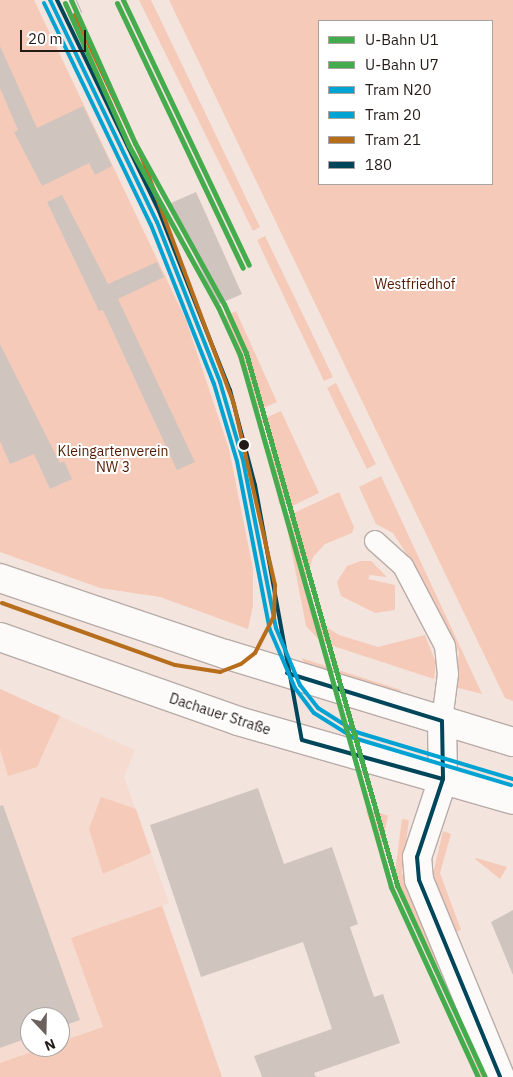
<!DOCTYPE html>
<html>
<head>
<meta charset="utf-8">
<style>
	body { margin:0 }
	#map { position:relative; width:513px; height:1077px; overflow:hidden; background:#f4e4de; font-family:"IBM Plex Sans",sans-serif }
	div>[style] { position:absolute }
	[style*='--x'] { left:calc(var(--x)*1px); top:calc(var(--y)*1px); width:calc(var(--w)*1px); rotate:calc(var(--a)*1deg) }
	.built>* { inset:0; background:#f6dbd0 }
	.green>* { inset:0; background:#f5cab8 }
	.building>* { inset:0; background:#d0c4bf }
	.roads { filter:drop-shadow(1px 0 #b8aca8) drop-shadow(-1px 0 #b8aca8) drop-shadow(0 1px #b8aca8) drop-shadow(0 -1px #b8aca8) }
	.street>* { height:20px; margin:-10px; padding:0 10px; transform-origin:10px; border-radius:10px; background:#fdfbfa }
	.secondary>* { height:28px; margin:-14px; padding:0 14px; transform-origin:14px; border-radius:14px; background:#fdfbfa }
	.tram>* { height:1px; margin:-0.5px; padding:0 0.5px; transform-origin:0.5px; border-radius:0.5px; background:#b9b5b4 }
	.bus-1>* { height:4px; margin:-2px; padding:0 2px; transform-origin:2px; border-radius:2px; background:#00465a }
	.tram-1>* { height:4px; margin:-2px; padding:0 2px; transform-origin:2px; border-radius:2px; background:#02a3d2 }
	.tram-2>* { height:4px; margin:-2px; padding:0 2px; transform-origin:2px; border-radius:2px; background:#02a3d2 }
	.tram-3>* { height:4px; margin:-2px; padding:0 2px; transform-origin:2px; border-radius:2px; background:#b66e1c }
	.metro-1>* { height:5px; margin:-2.5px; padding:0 2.5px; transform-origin:2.5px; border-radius:2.5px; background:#44ac4d }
	.metro-2>* { height:5px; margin:-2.5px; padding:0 2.5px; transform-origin:2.5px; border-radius:2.5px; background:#44ac4d }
	.dots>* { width:14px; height:14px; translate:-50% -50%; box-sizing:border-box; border:2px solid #fff; border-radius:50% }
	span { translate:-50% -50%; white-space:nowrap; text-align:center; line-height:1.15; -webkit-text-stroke:4px #fff; paint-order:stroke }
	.park-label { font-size:14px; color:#521a00 }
	.street-label { font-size:14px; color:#241b17 }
	.legend { position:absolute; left:318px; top:20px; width:175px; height:165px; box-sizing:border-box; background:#fff; border:1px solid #a7a4a2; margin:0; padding:6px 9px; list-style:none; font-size:15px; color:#241b17 }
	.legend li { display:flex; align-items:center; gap:10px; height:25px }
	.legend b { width:25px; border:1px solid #a7a4a2 }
	.north { position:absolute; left:20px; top:1007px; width:50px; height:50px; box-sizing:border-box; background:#fff; border:1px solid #a7a4a2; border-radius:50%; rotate:159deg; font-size:14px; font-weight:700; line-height:20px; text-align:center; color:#241b17 }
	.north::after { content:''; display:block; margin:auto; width:18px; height:22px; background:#6d615d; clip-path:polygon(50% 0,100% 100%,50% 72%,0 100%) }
	.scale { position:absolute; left:20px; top:30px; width:66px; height:22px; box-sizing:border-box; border:2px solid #241b17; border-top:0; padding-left:6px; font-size:15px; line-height:18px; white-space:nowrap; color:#241b17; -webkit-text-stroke:4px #fff; paint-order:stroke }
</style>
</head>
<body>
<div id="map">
	<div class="built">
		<div style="clip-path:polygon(evenodd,0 689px,135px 750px,124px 777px,169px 903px,162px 906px,222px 1077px,0 1077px,0 689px,30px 1017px,60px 1017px,60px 1047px,30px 1047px,30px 1017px)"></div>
	</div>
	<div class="green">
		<div style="clip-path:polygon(0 0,34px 0,186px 320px,229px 449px,253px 569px,253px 606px,248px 629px,160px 597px,100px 588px,0 552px)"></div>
		<div style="clip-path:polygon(139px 0,151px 0,260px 227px,253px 231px)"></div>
		<div style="clip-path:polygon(evenodd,169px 0,513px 0,513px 701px,505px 698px,169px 0,319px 21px,492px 21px,492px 184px,319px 184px,319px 21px)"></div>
		<div style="clip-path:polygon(265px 236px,333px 377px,324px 381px,257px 240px)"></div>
		<div style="clip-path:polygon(236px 311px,277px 402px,256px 411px,224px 317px)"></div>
		<div style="clip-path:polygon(336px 383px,376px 464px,367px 469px,327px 388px)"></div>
		<div style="clip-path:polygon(281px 411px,319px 493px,288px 508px,286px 503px,279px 504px,269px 451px,274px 449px,267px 426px,259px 421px)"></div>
		<div style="clip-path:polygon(381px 476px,482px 694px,455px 687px,459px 652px,419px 573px,393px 533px,376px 524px,359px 487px)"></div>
		<div style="clip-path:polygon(339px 492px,354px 527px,352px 533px,325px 544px,313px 557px,305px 584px,309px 606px,322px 624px,339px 635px,378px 647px,425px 635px,436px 663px,434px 679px,321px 642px,306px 626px,285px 517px)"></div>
		<div style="clip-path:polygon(361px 561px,371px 561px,387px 577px,370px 575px,368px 579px,395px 585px,395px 610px,375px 613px,341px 596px,337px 582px,347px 566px)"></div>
		<div style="clip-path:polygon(301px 658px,401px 690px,399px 696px,308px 667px)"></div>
		<div style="clip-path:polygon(0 689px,60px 716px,37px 767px,8px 776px,0 749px)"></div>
		<div style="clip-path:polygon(101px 797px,136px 809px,151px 853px,103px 874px,89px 829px)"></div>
		<div style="clip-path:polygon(368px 808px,388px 816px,381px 848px,366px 812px)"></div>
		<div style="clip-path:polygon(402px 819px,409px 820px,402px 873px,439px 965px,434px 967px,395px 873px)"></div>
		<div style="clip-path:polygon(443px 831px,451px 834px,440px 873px,461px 930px,453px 933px,432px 878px)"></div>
		<div style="clip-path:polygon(476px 858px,507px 867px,500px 879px,475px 859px)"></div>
		<div style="clip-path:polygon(162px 906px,222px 1077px,0 1077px,0 1063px,46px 1047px,60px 1047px,60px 1042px,103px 1027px,71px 938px)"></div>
		<div style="clip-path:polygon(454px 993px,490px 1077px,481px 1077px,447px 996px)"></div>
	</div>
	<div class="building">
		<div style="clip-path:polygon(0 46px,37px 128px,83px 106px,112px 166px,95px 175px,89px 163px,42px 186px,14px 132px,18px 130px,0 88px)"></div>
		<div style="clip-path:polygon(196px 192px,242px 294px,217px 305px,171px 203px)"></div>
		<div style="clip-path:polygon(62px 195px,108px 284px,157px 262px,164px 277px,118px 299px,195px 462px,177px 470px,103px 310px,99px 311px,47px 202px)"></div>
		<div style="clip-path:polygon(0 344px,60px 463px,64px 461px,72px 479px,50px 489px,34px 454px,10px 464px,0 441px)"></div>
		<div style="clip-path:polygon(258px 788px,284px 864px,332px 847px,358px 924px,350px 927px,374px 997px,383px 994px,400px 1043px,314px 1073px,316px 1077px,262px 1077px,254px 1056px,332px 1029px,303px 942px,201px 977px,150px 825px)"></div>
		<div style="clip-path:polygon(3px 805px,80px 1020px,60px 1027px,60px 1017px,30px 1017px,30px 1037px,0 1048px,0 806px)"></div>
		<div style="clip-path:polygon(513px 910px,513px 975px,491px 922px)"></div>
	</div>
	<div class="roads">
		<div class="street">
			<div style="--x:375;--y:541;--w:38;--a:42"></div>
			<div style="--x:403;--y:566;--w:90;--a:62.3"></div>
			<div style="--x:445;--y:646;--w:28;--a:84"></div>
			<div style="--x:448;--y:674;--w:47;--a:97.3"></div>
		</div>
		<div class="secondary">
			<div style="--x:0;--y:578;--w:237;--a:18.7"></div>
			<div style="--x:225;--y:654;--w:301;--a:17"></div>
			<div style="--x:0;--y:637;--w:252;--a:19.4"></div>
			<div style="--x:238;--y:721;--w:286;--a:16"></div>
			<div style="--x:442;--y:721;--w:58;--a:89"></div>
			<div style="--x:443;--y:779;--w:82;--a:108.4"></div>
			<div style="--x:417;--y:857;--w:23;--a:85"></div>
			<div style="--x:419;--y:880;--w:213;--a:67.6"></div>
		</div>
	</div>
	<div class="tram">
		<div style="--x:76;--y:0;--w:13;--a:67"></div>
	</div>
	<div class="bus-1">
		<div style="--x:57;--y:0;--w:234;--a:64.2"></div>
		<div style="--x:159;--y:211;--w:193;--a:68.4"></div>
		<div style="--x:230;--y:390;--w:98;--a:75.3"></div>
		<div style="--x:255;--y:485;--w:259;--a:79.6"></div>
		<div style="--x:302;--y:740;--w:146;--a:15.5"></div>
		<div style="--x:287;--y:673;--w:162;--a:17.2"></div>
		<div style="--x:442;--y:721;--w:58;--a:89"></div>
		<div style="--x:443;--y:779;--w:82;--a:108.4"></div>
		<div style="--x:417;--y:857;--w:23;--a:85"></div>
		<div style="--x:419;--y:880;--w:213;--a:67.6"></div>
	</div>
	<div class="tram-1">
		<div style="--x:50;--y:0;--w:246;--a:64.3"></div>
		<div style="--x:157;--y:222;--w:172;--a:68.5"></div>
		<div style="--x:220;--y:382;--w:81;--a:73.6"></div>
		<div style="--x:243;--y:460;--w:171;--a:78.9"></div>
		<div style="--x:276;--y:628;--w:62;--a:67.2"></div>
		<div style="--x:300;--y:685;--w:29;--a:52"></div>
		<div style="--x:318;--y:708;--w:45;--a:32.3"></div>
		<div style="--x:356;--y:732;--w:164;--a:16.7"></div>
	</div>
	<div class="tram-2">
		<div style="--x:44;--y:3;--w:246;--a:64.3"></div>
		<div style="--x:151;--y:225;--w:171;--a:68.4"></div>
		<div style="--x:214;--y:384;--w:80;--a:73.4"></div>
		<div style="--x:237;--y:461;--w:172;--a:79"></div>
		<div style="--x:270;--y:630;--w:63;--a:66.7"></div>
		<div style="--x:295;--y:688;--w:31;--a:53"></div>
		<div style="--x:314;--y:713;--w:47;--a:32"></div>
		<div style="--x:354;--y:738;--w:164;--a:16.7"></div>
	</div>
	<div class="tram-3">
		<div style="--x:2;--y:603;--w:184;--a:19.7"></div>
		<div style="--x:175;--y:665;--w:46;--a:8.8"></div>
		<div style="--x:220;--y:672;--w:22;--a:-21"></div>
		<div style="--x:241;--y:664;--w:18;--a:-38"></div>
		<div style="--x:255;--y:653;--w:42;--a:-62.8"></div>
		<div style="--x:274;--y:616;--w:31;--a:-88"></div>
		<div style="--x:275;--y:585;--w:186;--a:-102.8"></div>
		<div style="--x:234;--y:404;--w:263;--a:-110.5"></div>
		<div style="--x:142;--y:158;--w:158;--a:-115.1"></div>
	</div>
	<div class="metro-1">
		<div style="--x:71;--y:0;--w:157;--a:65.9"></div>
		<div style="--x:135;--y:143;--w:184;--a:61.1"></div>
		<div style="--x:224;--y:304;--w:54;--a:65.8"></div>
		<div style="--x:246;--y:353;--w:553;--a:74.15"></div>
		<div style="--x:397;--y:885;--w:211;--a:65.4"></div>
		<div style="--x:123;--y:0;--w:293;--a:64.6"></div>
	</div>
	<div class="metro-2">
		<div style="--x:65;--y:3;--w:157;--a:65.9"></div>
		<div style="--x:129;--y:146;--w:184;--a:61.1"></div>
		<div style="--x:218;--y:307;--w:53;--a:65.4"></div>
		<div style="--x:240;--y:355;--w:553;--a:74.15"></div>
		<div style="--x:391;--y:887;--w:209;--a:65.4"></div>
		<div style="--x:117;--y:3;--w:293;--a:64.6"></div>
	</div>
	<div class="dots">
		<div style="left:244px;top:445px;background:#241b17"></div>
	</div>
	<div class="park-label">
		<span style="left:415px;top:284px">Westfriedhof</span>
		<span style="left:113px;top:459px">Kleingartenverein<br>NW 3</span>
	</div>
	<div class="street-label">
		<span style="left:220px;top:714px;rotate:18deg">Dachauer Straße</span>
	</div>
	<ul class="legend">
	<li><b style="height:6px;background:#44ac4d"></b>U-Bahn U1</li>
	<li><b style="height:6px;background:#44ac4d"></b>U-Bahn U7</li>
	<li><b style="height:6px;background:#02a3d2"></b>Tram N20</li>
	<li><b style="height:6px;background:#02a3d2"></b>Tram 20</li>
	<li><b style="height:6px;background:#b66e1c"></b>Tram 21</li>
	<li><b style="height:6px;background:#00465a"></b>180</li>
	</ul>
	<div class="north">N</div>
	<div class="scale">20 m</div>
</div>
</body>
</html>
